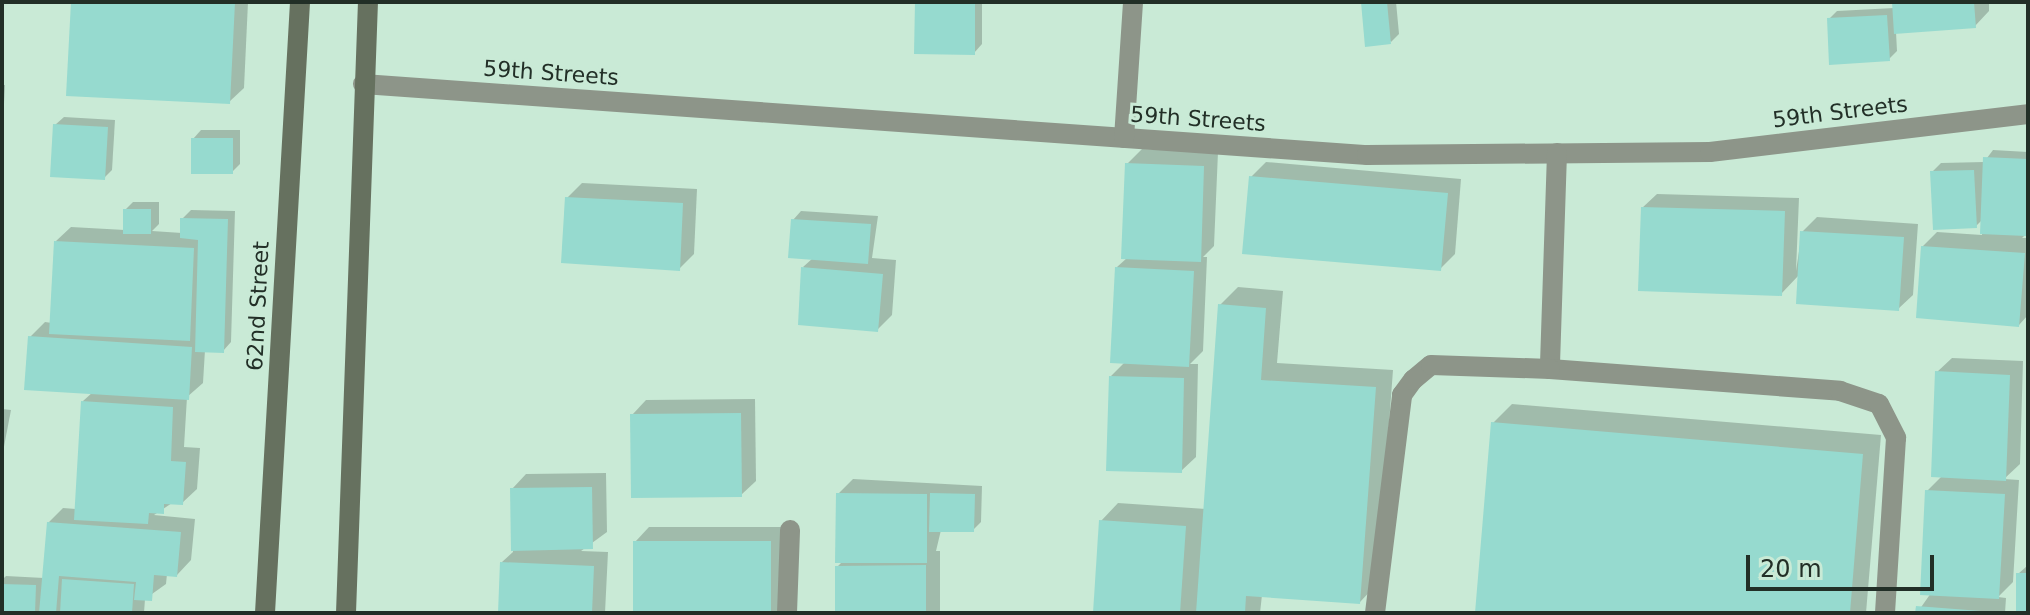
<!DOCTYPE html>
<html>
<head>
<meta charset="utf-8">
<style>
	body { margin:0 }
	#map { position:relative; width:2030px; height:615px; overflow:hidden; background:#c9ead6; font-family:"DejaVu Sans",sans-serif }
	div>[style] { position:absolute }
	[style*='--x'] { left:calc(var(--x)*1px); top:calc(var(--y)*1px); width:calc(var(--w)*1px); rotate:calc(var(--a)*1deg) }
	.shadow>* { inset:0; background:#0003 }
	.building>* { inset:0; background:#96dacf }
	.minor>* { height:20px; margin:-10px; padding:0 10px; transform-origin:10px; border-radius:10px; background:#8d9589 }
	.secondary>* { height:20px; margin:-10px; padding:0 10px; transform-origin:10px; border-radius:10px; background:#66715f }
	span { translate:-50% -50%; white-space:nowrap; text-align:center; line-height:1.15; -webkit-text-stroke:6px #c9ead6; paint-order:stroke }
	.street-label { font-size:22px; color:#222f27 }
	.frame { position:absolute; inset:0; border:4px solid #222f27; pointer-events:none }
	.scale { position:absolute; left:1746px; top:555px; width:188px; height:36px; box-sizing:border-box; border:4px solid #222f27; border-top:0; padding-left:10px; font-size:24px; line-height:28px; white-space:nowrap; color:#222f27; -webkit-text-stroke:6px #c9ead6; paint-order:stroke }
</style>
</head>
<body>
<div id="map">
	<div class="shadow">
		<div style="clip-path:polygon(73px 2px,248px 2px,244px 88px,229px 102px)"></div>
		<div style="clip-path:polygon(917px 2px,982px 2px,982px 44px,974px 53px)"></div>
		<div style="clip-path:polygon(1363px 2px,1396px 2px,1399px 34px,1391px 42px)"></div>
		<div style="clip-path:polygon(1894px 2px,1989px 2px,1989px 11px,1975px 26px,1896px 32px,1897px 51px,1889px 59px,1829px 19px,1837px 11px,1894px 8px)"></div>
		<div style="clip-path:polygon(2px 85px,5px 85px,2px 141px)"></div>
		<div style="clip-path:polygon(64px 117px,115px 120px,112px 170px,104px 178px,55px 125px)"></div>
		<div style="clip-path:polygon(201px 130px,240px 130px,240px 164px,232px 172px,193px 139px)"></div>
		<div style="clip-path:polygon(1142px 149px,1218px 152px,1214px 246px,1203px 257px,1207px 257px,1203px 351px,1190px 364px,1198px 364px,1196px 457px,1181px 471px,1111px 376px,1125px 362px,1117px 267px,1127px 258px,1127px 164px)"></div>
		<div style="clip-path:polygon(1993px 150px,2028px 152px,2028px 232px,2022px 238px,2028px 238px,2028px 315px,2019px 325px,1922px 247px,1937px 232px,1982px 235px,1982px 220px,1976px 226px,1932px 172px,1941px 163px,1984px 162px)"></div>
		<div style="clip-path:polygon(1266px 162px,1461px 179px,1455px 254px,1440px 269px,1251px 177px)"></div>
		<div style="clip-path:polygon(582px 183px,697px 189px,694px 254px,679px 269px,567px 198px)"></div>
		<div style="clip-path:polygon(1657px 194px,1799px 198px,1796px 271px,1802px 232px,1817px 217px,1918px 224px,1913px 295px,1898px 309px,1799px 275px,1781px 294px,1642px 208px)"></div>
		<div style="clip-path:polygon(133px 202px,159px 202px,159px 224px,152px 231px,182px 233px,182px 219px,191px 210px,235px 211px,231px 342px,223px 351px,205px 350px,203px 383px,187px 397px,184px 447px,200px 448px,197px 489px,182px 503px,172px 503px,154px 515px,195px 519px,191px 560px,177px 575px,167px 574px,166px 584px,145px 599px,144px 613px,2px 613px,2px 580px,6px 576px,44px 578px,48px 523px,63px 508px,76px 509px,83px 401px,93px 392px,30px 337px,45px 322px,52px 323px,56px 241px,71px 227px,125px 230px,125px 210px)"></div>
		<div style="clip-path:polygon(801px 211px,878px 216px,872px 258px,896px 260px,892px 315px,877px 330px,803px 267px,813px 258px,793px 220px)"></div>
		<div style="clip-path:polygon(1238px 287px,1283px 291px,1277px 363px,1393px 370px,1377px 584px,1360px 602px,1262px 595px,1260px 613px,1095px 613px,1101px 521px,1118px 503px,1206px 509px,1220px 305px)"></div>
		<div style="clip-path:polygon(1952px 358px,2023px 361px,2020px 464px,2004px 479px,2019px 480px,2013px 582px,1998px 597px,2006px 598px,2005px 613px,1917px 613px,1931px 593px,1927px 491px,1942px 476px,1937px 372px)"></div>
		<div style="clip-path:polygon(755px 399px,756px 481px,741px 495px,632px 415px,646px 400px)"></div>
		<div style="clip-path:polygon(1512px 404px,1881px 435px,1866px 613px,1477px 613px,1493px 423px)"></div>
		<div style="clip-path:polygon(2px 409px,11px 410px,2px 457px)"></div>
		<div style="clip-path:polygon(606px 473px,607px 532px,581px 551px,608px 552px,605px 613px,500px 613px,502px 562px,513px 552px,512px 489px,526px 474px)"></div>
		<div style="clip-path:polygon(853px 479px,982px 486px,981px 522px,973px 530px,941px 530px,936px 551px,940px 551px,940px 613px,837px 613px,837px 567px,843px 561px,838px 494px)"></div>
		<div style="clip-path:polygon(649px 527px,785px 527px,785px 613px,635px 613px,635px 542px)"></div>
		<div style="clip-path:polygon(2027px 566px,2028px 613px,2018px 613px,2018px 574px)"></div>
	</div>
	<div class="building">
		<div style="clip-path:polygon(71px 2px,235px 2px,230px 104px,66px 96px)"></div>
		<div style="clip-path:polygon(915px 2px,975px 2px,975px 55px,914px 54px)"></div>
		<div style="clip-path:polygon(1361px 2px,1387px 2px,1391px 44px,1365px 47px)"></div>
		<div style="clip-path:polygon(1892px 2px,1974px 2px,1976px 28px,1894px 34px)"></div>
		<div style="clip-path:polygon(1887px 15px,1890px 61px,1829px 65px,1827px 18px)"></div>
		<div style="clip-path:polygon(53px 124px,108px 127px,105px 180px,50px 177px)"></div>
		<div style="clip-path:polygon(191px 138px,233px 138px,233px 174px,191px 174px)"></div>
		<div style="clip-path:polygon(1983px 157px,2028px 159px,2026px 236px,1980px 234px)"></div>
		<div style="clip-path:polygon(1125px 163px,1204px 166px,1201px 262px,1121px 259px)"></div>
		<div style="clip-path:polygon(1974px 170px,1977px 228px,1933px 230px,1930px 171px)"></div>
		<div style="clip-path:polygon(1249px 176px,1448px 193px,1441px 271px,1242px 254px)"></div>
		<div style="clip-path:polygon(565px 197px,683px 203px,680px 271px,561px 263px)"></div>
		<div style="clip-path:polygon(1641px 207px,1785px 211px,1782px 296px,1638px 291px)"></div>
		<div style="clip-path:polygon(123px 209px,151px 209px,151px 234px,123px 234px)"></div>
		<div style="clip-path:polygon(180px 218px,228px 219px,224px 353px,195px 352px,198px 240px,180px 238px)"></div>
		<div style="clip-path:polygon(791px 219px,871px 224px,868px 264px,788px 258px)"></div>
		<div style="clip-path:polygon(1800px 231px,1904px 237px,1899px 311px,1796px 304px)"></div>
		<div style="clip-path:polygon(54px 241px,194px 248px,190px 341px,49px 334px)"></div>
		<div style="clip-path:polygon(1921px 246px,2025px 253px,2019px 327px,1916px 318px)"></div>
		<div style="clip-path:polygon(801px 267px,883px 274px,878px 332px,798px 325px)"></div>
		<div style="clip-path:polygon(1115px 267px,1194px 271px,1189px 367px,1110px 363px)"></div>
		<div style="clip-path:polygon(1218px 304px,1266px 308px,1261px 380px,1376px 387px,1360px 604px,1246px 596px,1245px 613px,1196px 613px)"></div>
		<div style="clip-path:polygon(28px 336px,192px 347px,189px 400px,24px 390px)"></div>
		<div style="clip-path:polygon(1935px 371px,2010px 375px,2006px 481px,1931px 477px)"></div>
		<div style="clip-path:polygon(1109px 376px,1184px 378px,1182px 473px,1106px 471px)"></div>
		<div style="clip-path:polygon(81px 401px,173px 407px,171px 461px,186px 462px,183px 505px,164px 504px,164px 514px,149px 513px,148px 524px,74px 520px)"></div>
		<div style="clip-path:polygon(741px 413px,742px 497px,631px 498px,630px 414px)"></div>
		<div style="clip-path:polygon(1491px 422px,1863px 454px,1850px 613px,1475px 613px)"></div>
		<div style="clip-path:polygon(592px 487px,593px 549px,511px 551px,510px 488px)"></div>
		<div style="clip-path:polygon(1925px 490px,2005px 494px,1999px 599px,1920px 595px)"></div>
		<div style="clip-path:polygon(836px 493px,927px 494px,927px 563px,835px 563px)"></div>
		<div style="clip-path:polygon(930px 493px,975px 494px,974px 532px,929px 532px)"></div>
		<div style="clip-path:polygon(1099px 520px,1186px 526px,1180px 613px,1093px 613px)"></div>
		<div style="clip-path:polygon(47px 522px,181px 532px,177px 577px,154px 575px,152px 601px,134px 600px,136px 582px,59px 576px,56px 613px,39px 613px)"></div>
		<div style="clip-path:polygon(633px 541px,771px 541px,771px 613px,633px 613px)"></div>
		<div style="clip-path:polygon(500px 562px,594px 566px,592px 613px,498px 613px)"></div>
		<div style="clip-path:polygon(926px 565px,926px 613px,835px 613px,835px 566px)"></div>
		<div style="clip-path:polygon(2016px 573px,2028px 573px,2028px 613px,2016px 613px)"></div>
		<div style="clip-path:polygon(62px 579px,134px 584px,132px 613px,60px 613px)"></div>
		<div style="clip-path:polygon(2px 584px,36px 585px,35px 613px,2px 613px)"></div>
		<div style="clip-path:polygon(1916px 606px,1981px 611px,1981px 613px,1915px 613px)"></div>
	</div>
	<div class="minor">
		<div style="--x:363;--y:84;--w:1007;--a:4.05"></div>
		<div style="--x:1367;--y:155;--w:343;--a:-0.5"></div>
		<div style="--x:1710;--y:152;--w:320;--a:-6.8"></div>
		<div style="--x:1124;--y:138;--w:136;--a:-86.2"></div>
		<div style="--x:1557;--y:153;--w:216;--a:91.9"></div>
		<div style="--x:1550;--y:369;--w:291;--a:4.3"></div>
		<div style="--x:1840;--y:391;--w:41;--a:18.4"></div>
		<div style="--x:1879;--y:404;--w:38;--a:63"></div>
		<div style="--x:1896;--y:438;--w:175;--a:93.6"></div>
		<div style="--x:787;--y:613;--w:83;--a:-87.9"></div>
		<div style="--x:1375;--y:613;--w:220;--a:-82.9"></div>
		<div style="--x:1402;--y:395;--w:19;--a:-54"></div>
		<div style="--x:1413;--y:380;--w:23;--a:-40"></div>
		<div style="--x:1431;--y:365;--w:119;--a:1.9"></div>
	</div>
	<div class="secondary">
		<div style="--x:265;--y:613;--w:612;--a:-86.72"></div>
		<div style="--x:346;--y:613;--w:611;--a:-87.94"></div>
	</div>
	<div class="street-label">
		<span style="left:551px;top:73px;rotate:4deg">59th Streets</span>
		<span style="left:1840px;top:112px;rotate:-7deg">59th Streets</span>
		<span style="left:1198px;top:119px;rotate:4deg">59th Streets</span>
		<span style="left:258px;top:306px;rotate:-87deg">62nd Street</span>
	</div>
	<div class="frame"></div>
	<div class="scale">20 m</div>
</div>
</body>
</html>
